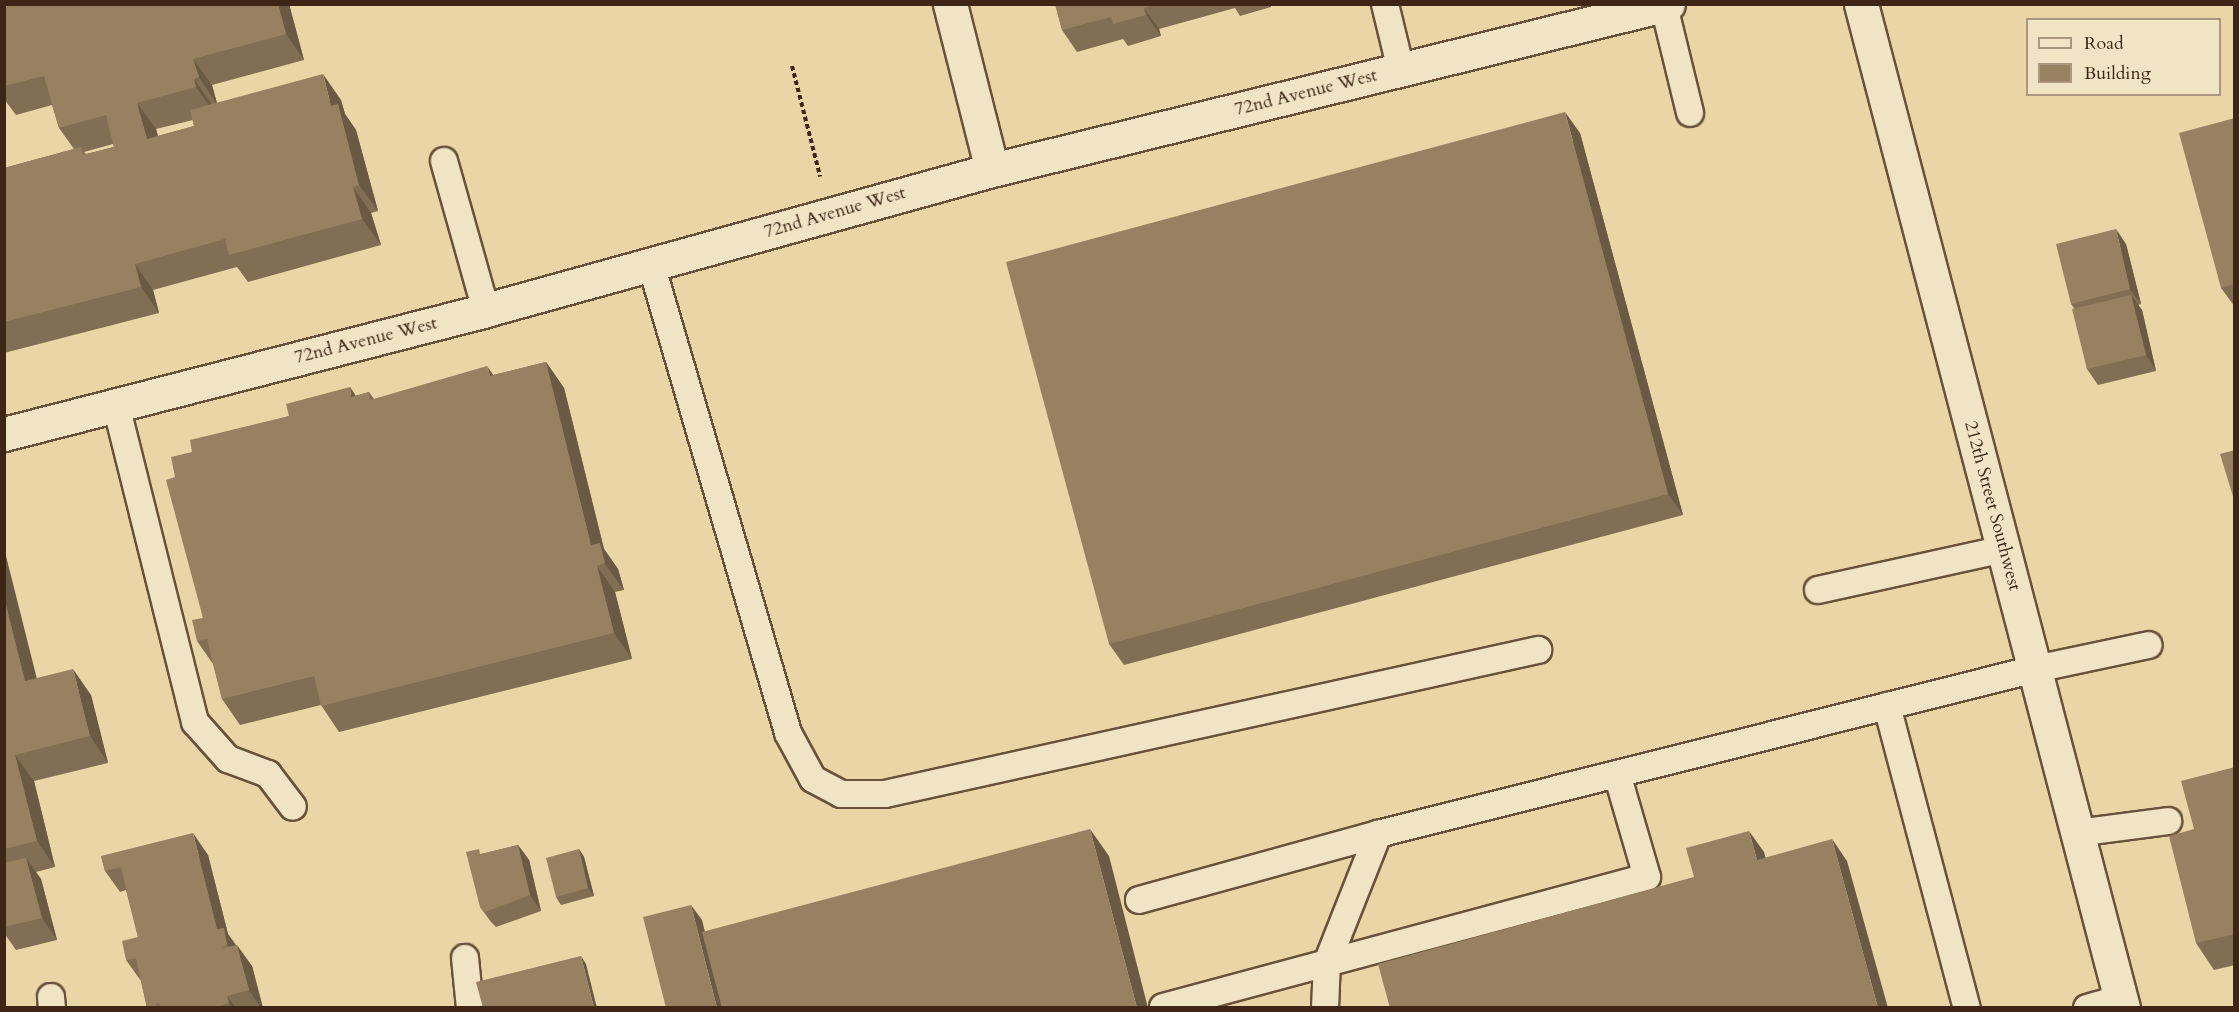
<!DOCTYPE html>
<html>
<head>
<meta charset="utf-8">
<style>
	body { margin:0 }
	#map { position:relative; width:2239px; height:1012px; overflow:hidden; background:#ead5a6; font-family:Cardo,serif }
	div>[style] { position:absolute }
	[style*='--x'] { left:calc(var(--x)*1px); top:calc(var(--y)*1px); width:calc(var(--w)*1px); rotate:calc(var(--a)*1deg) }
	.path>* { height:4px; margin-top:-2px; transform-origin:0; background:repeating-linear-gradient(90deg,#3d2615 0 4.5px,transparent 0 7.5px) }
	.roads { filter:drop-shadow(2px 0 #685239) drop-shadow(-2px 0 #685239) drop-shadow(0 2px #685239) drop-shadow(0 -2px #685239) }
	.service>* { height:26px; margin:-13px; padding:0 13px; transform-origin:13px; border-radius:13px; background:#f1e4c5 }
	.minor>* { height:33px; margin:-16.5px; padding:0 16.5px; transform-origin:16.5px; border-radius:16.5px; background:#f1e4c5 }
	.tertiary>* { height:33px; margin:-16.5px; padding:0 16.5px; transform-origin:16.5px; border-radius:16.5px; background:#f1e4c5 }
	.secondary>* { height:33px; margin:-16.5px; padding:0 16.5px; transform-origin:16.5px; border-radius:16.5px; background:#f1e4c5 }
	.wall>* { inset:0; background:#826f53 }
	.shaded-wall>* { inset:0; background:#6a5a43 }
	.building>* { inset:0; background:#978160 }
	span { translate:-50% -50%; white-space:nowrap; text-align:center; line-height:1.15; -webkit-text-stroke:5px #f1e4c5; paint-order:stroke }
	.street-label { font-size:18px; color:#3d2615 }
	.frame { position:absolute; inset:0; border:6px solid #3d2615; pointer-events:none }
	.legend { position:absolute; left:2026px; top:18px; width:195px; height:78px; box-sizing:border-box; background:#f1e4c5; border:2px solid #a9987f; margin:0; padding:8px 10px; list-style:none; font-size:18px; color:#3d2615 }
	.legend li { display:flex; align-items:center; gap:12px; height:30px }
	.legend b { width:30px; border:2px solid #a9987f }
</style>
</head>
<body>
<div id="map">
	<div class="path">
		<div style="--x:792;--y:66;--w:114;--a:75.7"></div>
	</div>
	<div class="roads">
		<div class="service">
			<div style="--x:1385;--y:4;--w:68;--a:76.4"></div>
			<div style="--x:1664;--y:6;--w:110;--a:76.3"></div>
			<div style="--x:444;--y:161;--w:155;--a:74.3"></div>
			<div style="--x:651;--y:264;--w:489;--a:73.7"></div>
			<div style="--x:788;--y:733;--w:52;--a:61.5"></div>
			<div style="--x:813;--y:779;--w:32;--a:28"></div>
			<div style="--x:841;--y:794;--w:44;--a:0"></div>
			<div style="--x:885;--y:794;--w:669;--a:-12.44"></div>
			<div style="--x:116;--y:405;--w:327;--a:76"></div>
			<div style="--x:195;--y:722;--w:50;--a:48.3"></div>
			<div style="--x:228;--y:759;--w:43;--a:20.6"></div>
			<div style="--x:268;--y:774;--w:41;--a:52.9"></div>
			<div style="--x:1818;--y:590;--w:190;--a:-12.4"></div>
			<div style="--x:1887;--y:706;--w:312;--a:75.2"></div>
			<div style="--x:2077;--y:833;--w:92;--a:-7.5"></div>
			<div style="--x:1139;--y:900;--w:248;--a:-15.4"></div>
			<div style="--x:1378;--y:834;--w:677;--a:-14.1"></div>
			<div style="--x:2035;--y:669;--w:116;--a:-11.9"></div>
			<div style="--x:465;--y:958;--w:50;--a:84.3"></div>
			<div style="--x:51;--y:997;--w:11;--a:85"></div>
			<div style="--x:1163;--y:1007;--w:501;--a:-15.03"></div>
			<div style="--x:1647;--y:877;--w:107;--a:-106.2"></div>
			<div style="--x:1325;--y:1008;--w:45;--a:-87.5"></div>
			<div style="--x:1327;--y:963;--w:139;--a:-68.4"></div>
			<div style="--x:2087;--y:1008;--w:35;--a:-16"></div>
		</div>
		<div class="minor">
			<div style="--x:950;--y:4;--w:171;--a:75.8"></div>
		</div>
		<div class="tertiary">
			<div style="--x:4;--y:434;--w:498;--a:-14.4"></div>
			<div style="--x:486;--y:310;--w:525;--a:-15.47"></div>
			<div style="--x:992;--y:170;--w:696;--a:-13.8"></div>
		</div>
		<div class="secondary">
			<div style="--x:1861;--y:4;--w:1038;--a:75.37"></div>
		</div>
	</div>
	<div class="wall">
		<div style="clip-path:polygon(evenodd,4px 4px,289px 4px,304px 60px,212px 85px,217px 103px,341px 100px,345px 114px,356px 130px,378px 211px,371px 213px,381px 245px,248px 282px,237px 267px,153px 290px,159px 313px,4px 353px,4px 168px,74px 149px,59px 128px,52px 105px,16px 115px,4px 99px,4px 4px,193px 120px,194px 126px,158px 136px,156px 129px,193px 120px,4px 4px,113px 144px,114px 147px,86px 154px,84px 152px,113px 144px)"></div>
		<div style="clip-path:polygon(1055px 4px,1271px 4px,1271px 7px,1240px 16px,1235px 8px,1159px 29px,1161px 36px,1128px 46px,1123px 39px,1077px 52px,1062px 30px)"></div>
		<div style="clip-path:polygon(2235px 118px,2235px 307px,2221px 288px)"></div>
		<div style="clip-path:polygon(1580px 133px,1683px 515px,1124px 665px,1109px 644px)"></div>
		<div style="clip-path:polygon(2126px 244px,2141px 304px,2138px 305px,2142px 310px,2156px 371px,2098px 385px,2087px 369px,2074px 308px,2071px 304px)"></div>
		<div style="clip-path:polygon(546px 362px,564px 388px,604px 549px,618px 569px,624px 590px,615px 592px,632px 659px,339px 732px,321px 705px,240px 725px,222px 699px,213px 664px,197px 641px,203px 618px,175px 477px,192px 452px,289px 416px,355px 396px,369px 392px,374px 399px,493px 375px)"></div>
		<div style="clip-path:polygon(4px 551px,36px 678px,91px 695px,108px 763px,34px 781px,55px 867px,36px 872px,41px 879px,57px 940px,16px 950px,4px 933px)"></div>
		<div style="clip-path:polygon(2235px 767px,2235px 965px,2214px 970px,2196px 943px,2194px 829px)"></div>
		<div style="clip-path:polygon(518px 845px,529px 860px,541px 911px,496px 927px,491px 922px,480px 907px,482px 854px)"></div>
		<div style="clip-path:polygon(579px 849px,584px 857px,594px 896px,561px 905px,556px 897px)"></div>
		<div style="clip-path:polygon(208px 855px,228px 934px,252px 966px,263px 1008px,147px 1008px,141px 981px,126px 960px,138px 937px,126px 890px,120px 892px,105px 871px,101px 856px)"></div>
	</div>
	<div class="shaded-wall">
		<div style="clip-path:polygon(278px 4px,289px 4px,304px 60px,286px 34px)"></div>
		<div style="clip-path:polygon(1144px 8px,1159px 29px,1161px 36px,1146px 15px)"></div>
		<div style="clip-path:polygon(193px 59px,212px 85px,217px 104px,199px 77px)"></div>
		<div style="clip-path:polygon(323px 74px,341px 100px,345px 114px,356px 130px,378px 211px,359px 185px,331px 106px)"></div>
		<div style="clip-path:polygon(194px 79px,212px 105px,215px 114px,196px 87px)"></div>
		<div style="clip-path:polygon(137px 103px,156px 129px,165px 165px,147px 139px)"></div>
		<div style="clip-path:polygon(1565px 112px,1580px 133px,1683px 515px,1668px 494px)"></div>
		<div style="clip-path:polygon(353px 187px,371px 213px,381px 245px,362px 219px)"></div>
		<div style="clip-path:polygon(2116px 229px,2126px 244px,2141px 304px,2130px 289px)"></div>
		<div style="clip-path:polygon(135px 264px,153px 290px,159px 313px,141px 287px)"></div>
		<div style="clip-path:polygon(2131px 295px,2142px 310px,2156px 371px,2146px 355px)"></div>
		<div style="clip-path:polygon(546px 362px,564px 388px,604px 549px,618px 569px,624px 590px,591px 545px)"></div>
		<div style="clip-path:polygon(487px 366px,505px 392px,490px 376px)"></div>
		<div style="clip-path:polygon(350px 387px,368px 414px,351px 397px)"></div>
		<div style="clip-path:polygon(4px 551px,5px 552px,44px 707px,25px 681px,4px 597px)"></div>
		<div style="clip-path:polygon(597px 566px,615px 592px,632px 659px,614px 633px)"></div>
		<div style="clip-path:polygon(73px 669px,91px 695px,108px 763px,90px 736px)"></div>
		<div style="clip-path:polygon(15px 755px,34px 781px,55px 867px,37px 841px)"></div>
		<div style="clip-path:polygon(1090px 829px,1109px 856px,1148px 1008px,1137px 1008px)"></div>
		<div style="clip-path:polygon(1749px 831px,1764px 852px,1772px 881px,1757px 860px)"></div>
		<div style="clip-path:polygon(193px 833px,208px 855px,228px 934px,238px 949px,237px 945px,252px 966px,263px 1008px,261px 1008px,249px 990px,242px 965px,217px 929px)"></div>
		<div style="clip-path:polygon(1832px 839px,1847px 861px,1888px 1008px,1878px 1008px)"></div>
		<div style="clip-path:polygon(518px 845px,529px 860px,541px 911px,530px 895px)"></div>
		<div style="clip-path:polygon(579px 849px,584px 857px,594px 896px,588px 888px)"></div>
		<div style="clip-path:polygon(26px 858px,41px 879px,57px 940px,42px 918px)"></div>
		<div style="clip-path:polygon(691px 905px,702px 920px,724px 1008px,717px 1008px)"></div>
		<div style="clip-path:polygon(581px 956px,586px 964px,597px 1008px,594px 1008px)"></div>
		<div style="clip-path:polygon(227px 996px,236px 1008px,232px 1008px,229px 1003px)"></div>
	</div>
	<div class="building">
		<div style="clip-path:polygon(4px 4px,278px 4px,286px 34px,193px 59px,199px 77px,194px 79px,196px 87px,137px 103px,147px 139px,194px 126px,190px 110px,323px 74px,331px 106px,338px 104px,359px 185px,353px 187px,362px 219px,229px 255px,225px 239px,135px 264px,141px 287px,4px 322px,4px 168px,81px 147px,83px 155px,114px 147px,106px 115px,59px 128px,44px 76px,4px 86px)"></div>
		<div style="clip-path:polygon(1055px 4px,1156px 4px,1144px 8px,1146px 15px,1113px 24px,1111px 17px,1062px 30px)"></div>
		<div style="clip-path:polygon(1565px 112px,1668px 494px,1109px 644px,1006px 262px)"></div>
		<div style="clip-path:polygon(2235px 118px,2235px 284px,2221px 288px,2179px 133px)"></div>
		<div style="clip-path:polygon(2116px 229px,2130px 289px,2071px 304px,2056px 244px)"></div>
		<div style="clip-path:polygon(2131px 295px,2146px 355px,2087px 369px,2072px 309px)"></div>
		<div style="clip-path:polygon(546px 362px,591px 545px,600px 543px,605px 563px,597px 566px,614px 633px,321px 706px,314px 676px,222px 699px,207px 639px,197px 641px,192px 620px,203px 618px,166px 480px,175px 477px,171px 457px,192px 452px,190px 440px,289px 416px,286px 404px,350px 387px,351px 397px,369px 392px,370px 400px,487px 366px,490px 376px)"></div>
		<div style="clip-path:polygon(2235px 450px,2235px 503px,2220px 454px)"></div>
		<div style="clip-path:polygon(4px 597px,25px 681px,73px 669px,90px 736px,15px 755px,37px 841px,4px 849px)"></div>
		<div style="clip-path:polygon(2235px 767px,2235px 934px,2196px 943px,2169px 836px,2194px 829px,2181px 781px)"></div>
		<div style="clip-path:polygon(1090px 829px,1137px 1008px,722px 1008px,702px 932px)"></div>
		<div style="clip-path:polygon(1749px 831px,1757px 860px,1832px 839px,1878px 1008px,1390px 1008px,1378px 964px,1694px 877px,1686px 848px)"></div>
		<div style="clip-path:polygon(193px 833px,217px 929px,224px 928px,227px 944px,222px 948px,237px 945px,249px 990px,227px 996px,229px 1003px,213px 1008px,161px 1008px,159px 1003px,156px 1004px,157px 1008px,147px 1008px,136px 958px,126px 960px,122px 941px,138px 937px,121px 867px,105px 871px,101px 856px)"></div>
		<div style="clip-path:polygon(518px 845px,530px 895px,485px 912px,480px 907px,466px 852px,479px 849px,480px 854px)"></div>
		<div style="clip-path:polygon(579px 849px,588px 888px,556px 897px,546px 858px)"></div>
		<div style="clip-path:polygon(26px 858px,42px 918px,4px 927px,4px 863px)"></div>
		<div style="clip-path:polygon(691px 905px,717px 1008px,666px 1008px,643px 917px)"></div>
		<div style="clip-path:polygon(581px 956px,594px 1008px,483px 1008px,476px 982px)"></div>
	</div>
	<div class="street-label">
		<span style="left:1306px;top:93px;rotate:-14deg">72nd Avenue West</span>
		<span style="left:835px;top:213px;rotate:-16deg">72nd Avenue West</span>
		<span style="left:366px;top:341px;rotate:-14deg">72nd Avenue West</span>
		<span style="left:1992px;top:506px;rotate:75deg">212th Street Southwest</span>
	</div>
	<div class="frame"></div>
	<ul class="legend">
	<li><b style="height:8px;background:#f1e4c5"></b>Road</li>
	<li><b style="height:16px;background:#978160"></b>Building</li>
	</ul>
</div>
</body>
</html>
